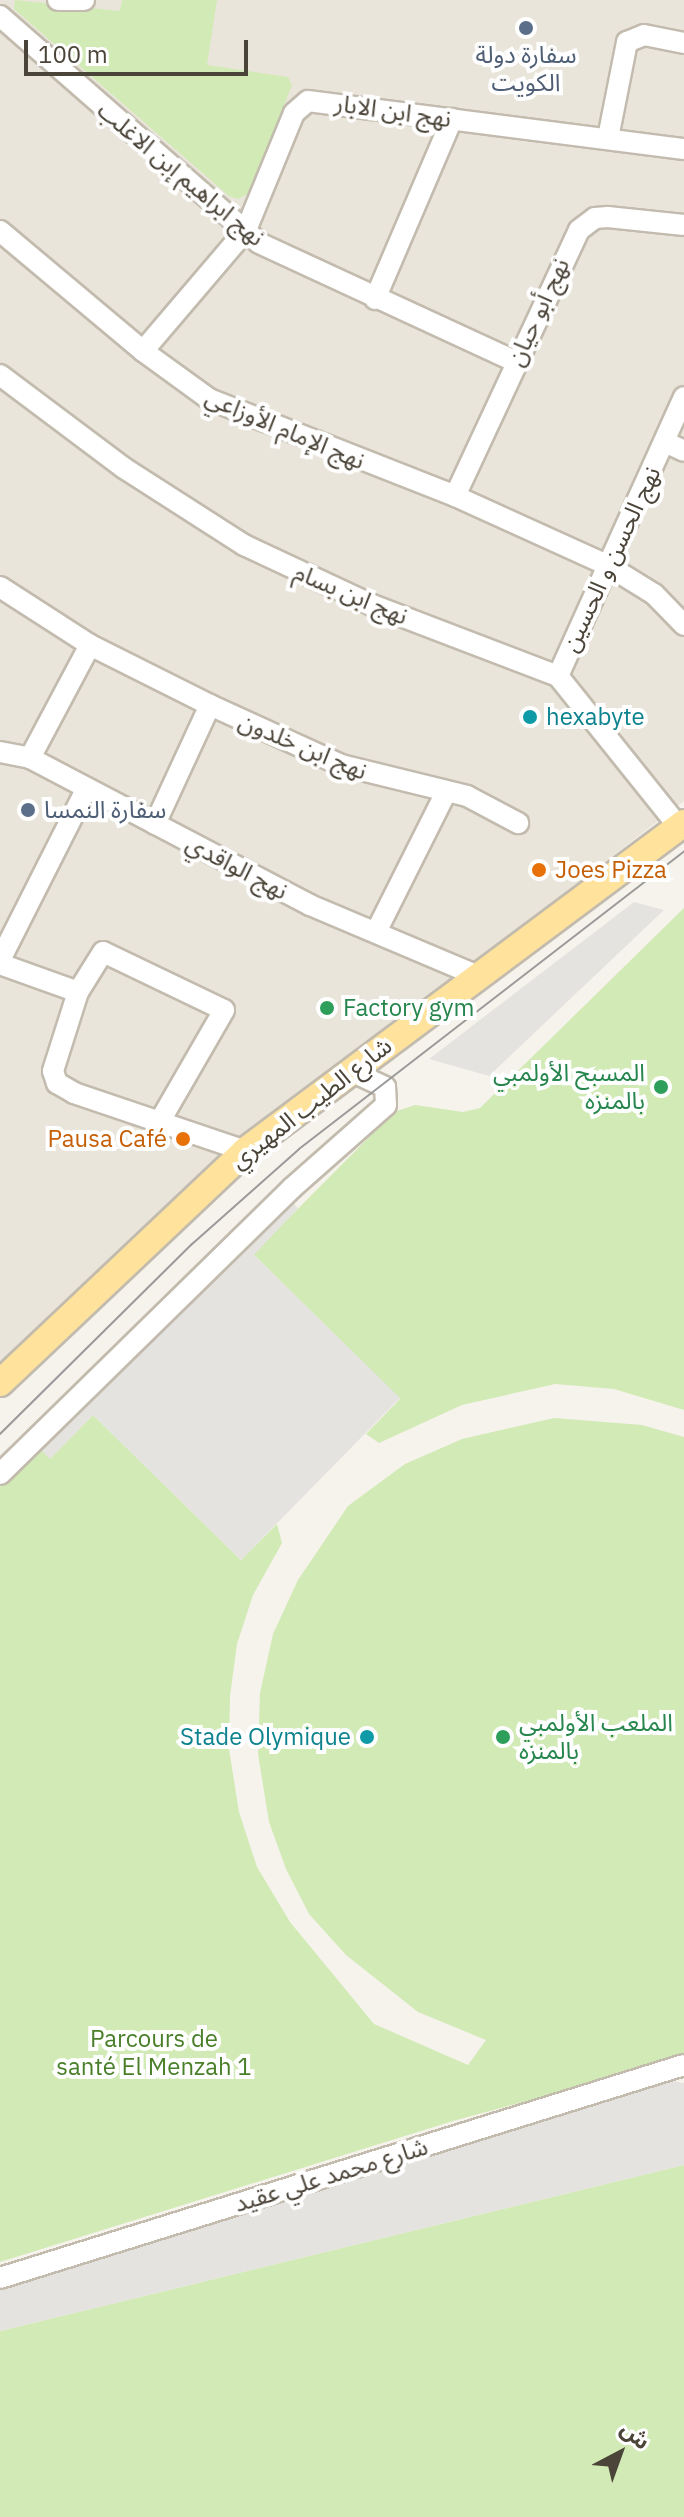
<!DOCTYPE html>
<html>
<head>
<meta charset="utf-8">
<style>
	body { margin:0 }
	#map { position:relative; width:684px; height:2517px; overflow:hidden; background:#f6f3ec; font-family:"IBM Plex Sans","Noto Sans Arabic",sans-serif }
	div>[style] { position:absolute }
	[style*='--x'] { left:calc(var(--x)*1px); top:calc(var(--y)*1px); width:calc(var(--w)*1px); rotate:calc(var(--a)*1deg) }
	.residential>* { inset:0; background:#eae5da }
	.green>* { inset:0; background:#d2eab5 }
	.parking>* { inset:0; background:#e5e3e0 }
	.roads { filter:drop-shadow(2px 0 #c2bbae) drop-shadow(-2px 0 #c2bbae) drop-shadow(0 2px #c2bbae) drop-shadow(0 -2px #c2bbae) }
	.minor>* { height:20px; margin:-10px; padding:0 10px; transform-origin:10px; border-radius:10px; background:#fff }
	.major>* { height:26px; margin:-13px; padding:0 13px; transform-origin:13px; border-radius:13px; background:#ffe39c }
	.tram>* { height:2px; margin:-1px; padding:0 1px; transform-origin:1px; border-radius:1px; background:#9a9a9a }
	.dots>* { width:22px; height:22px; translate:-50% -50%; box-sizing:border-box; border:4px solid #fff; border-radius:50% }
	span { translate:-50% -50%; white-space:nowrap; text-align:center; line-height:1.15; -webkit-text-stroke:8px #fff; paint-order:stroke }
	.service-label { font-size:24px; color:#4e5e75 }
	.left { translate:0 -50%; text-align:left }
	.street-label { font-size:24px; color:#4b4439 }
	.culture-label { font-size:24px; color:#0d838f }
	.right { translate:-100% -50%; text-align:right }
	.food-label { font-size:24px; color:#c56008 }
	.leisure-label { font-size:24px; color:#27864d }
	.park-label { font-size:24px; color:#4a7f2a }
	.north { position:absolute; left:580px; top:2413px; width:80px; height:80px; -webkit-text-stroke:6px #fff; paint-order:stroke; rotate:41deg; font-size:22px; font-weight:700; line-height:32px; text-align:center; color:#4b4439 }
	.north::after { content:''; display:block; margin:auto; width:28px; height:36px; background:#4b4439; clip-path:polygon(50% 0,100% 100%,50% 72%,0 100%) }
	.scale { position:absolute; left:24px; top:40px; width:224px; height:36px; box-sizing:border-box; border:4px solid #4b4439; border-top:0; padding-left:10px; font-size:24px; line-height:28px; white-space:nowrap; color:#4b4439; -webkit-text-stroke:6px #fff; paint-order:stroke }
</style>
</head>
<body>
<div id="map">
	<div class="residential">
		<div style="clip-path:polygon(0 0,684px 0,684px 801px,246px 1137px,189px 1185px,0 1368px)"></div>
	</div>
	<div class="green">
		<div style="clip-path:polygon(15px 0,120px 11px,122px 0,217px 0,207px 65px,288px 77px,292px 85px,249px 193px,238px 199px,229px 196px,14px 9px)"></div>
		<div style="clip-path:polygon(684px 908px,684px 1410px,614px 1389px,555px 1384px,462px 1405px,379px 1443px,366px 1434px,400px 1399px,253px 1254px,394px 1112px,415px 1105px,463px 1112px,480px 1108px)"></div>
		<div style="clip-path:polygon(93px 1415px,241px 1560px,277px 1524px,282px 1543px,253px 1595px,237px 1644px,230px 1696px,229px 1749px,239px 1812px,257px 1867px,290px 1922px,374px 2024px,468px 2065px,486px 2040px,418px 2012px,346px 1955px,309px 1914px,286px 1869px,269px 1822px,258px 1754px,260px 1693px,273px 1634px,298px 1580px,348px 1506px,405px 1464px,462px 1439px,554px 1418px,642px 1425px,684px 1437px,684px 2058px,453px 2121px,0 2262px,0 1487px,39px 1448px,51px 1458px)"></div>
		<div style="clip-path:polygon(684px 2165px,684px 2517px,0 2517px,0 2331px)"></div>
	</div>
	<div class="parking">
		<div style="clip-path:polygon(634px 902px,664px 910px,489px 1076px,429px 1059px)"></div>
		<div style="clip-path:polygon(286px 1196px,298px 1208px,254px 1255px,400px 1398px,241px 1560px,93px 1415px,50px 1459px,39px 1448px)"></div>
		<div style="clip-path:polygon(665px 2080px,684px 2083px,684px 2165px,0 2331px,0 2290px)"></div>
	</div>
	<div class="roads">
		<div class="minor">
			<div style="--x:58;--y:0;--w:26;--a:0"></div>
			<div style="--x:0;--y:16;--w:344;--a:41.2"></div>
			<div style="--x:259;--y:243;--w:281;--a:24.8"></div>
			<div style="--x:608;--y:138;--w:98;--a:-78.8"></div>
			<div style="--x:627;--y:42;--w:18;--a:-22"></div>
			<div style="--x:644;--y:35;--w:41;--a:11.3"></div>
			<div style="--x:0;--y:231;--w:187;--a:40"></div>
			<div style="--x:143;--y:351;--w:82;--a:36"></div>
			<div style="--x:209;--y:399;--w:264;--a:21.5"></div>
			<div style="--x:455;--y:496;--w:167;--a:24.4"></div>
			<div style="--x:607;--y:565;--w:55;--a:31.7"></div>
			<div style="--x:654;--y:594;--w:43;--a:45.9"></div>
			<div style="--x:375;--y:299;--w:196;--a:-66.8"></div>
			<div style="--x:143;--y:351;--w:159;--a:-49.6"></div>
			<div style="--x:246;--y:230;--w:126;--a:-67.7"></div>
			<div style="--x:294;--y:113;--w:18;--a:-41"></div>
			<div style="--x:308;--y:101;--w:379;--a:7.3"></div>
			<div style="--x:0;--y:375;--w:155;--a:36.9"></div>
			<div style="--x:124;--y:468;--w:143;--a:32.7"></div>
			<div style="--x:244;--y:545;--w:141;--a:25.1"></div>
			<div style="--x:372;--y:605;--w:199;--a:20.9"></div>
			<div style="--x:558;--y:676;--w:193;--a:51.3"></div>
			<div style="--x:665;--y:442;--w:21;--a:25"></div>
			<div style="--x:455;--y:496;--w:293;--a:-65"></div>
			<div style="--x:579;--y:230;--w:20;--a:-37"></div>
			<div style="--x:595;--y:218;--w:13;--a:-4"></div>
			<div style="--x:608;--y:217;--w:76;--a:6"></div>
			<div style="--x:0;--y:587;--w:107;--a:32.8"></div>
			<div style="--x:90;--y:645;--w:128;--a:118"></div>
			<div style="--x:90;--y:645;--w:134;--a:26.6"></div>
			<div style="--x:558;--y:676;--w:306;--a:-65.7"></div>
			<div style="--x:0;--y:752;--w:31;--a:11"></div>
			<div style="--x:30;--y:758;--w:316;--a:27.7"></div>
			<div style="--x:310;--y:905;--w:182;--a:22.9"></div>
			<div style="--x:155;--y:824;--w:131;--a:-65.2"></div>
			<div style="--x:210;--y:705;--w:144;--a:24.6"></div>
			<div style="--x:341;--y:765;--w:130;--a:13.8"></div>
			<div style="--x:467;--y:796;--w:58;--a:27.9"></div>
			<div style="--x:376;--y:932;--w:157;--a:-63.4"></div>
			<div style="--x:0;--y:960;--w:191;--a:-63.2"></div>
			<div style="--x:0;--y:964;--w:83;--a:19.7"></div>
			<div style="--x:160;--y:1121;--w:128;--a:-60"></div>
			<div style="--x:224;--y:1010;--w:134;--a:-154.4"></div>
			<div style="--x:103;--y:952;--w:47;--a:122"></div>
			<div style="--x:78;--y:992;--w:83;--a:107.6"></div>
			<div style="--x:53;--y:1071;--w:13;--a:72"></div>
			<div style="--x:57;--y:1083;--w:20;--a:30"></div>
			<div style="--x:74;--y:1093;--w:181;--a:18.7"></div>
			<div style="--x:0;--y:1474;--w:409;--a:-44.4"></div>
			<div style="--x:292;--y:1188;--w:125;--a:-41.4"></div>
			<div style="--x:386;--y:1105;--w:18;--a:-93"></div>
			<div style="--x:385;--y:1087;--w:38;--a:-155"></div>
			<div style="--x:0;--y:2278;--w:716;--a:-17.3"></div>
		</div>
		<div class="major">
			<div style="--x:0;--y:1383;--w:337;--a:-43.4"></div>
			<div style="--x:245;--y:1151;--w:548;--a:-36.77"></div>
		</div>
	</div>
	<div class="tram">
		<div style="--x:0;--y:1434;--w:269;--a:-44.7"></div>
		<div style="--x:191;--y:1245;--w:144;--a:-41.6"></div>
		<div style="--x:299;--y:1149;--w:487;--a:-37.7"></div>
	</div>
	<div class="dots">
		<div style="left:526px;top:28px;background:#5c6f8a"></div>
		<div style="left:530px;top:717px;background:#0f9aa8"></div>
		<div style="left:28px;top:810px;background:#5c6f8a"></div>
		<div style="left:539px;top:870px;background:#e8710a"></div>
		<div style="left:327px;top:1008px;background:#2e9e5b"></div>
		<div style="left:661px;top:1087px;background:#2e9e5b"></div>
		<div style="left:183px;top:1139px;background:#e8710a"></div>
		<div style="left:367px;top:1737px;background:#0f9aa8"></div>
		<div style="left:503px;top:1737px;background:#2e9e5b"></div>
	</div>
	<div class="service-label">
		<span style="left:526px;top:69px">سفارة دولة<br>الكويت</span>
		<span class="left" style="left:44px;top:810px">سفارة النمسا</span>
	</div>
	<div class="street-label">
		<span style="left:393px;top:111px;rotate:8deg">نهج ابن الابار</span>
		<span style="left:181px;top:174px;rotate:40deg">نهج ابراهيم إبن الاغلب</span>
		<span style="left:538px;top:312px;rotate:-65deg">نهج أبو حيان</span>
		<span style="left:285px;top:429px;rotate:23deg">نهج الإمام الأوزاعي</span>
		<span style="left:611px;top:559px;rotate:-65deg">نهج الحسن و الحسين</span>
		<span style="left:351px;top:594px;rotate:23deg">نهج ابن بسام</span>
		<span style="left:303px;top:746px;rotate:23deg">نهج ابن خلدون</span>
		<span style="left:237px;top:867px;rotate:28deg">نهج الواقدي</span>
		<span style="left:311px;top:1103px;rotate:-38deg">شارع الطيب المهيري</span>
		<span style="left:331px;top:2175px;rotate:-17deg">شارع محمد علي عقيد</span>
	</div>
	<div class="culture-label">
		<span class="left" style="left:546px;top:717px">hexabyte</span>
		<span class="right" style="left:351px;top:1737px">Stade Olymique</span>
	</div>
	<div class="food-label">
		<span class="left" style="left:555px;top:870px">Joes Pizza</span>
		<span class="right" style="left:167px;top:1139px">Pausa Café</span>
	</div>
	<div class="leisure-label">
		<span class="left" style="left:343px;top:1008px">Factory gym</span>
		<span class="right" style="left:645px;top:1087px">المسبح الأولمبي<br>بالمنزه</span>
		<span class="left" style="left:519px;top:1737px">الملعب الأولمبي<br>بالمنزه</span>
	</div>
	<div class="park-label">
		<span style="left:154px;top:2053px">Parcours de<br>santé El Menzah 1</span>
	</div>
	<div class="north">ش</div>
	<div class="scale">100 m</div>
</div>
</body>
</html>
